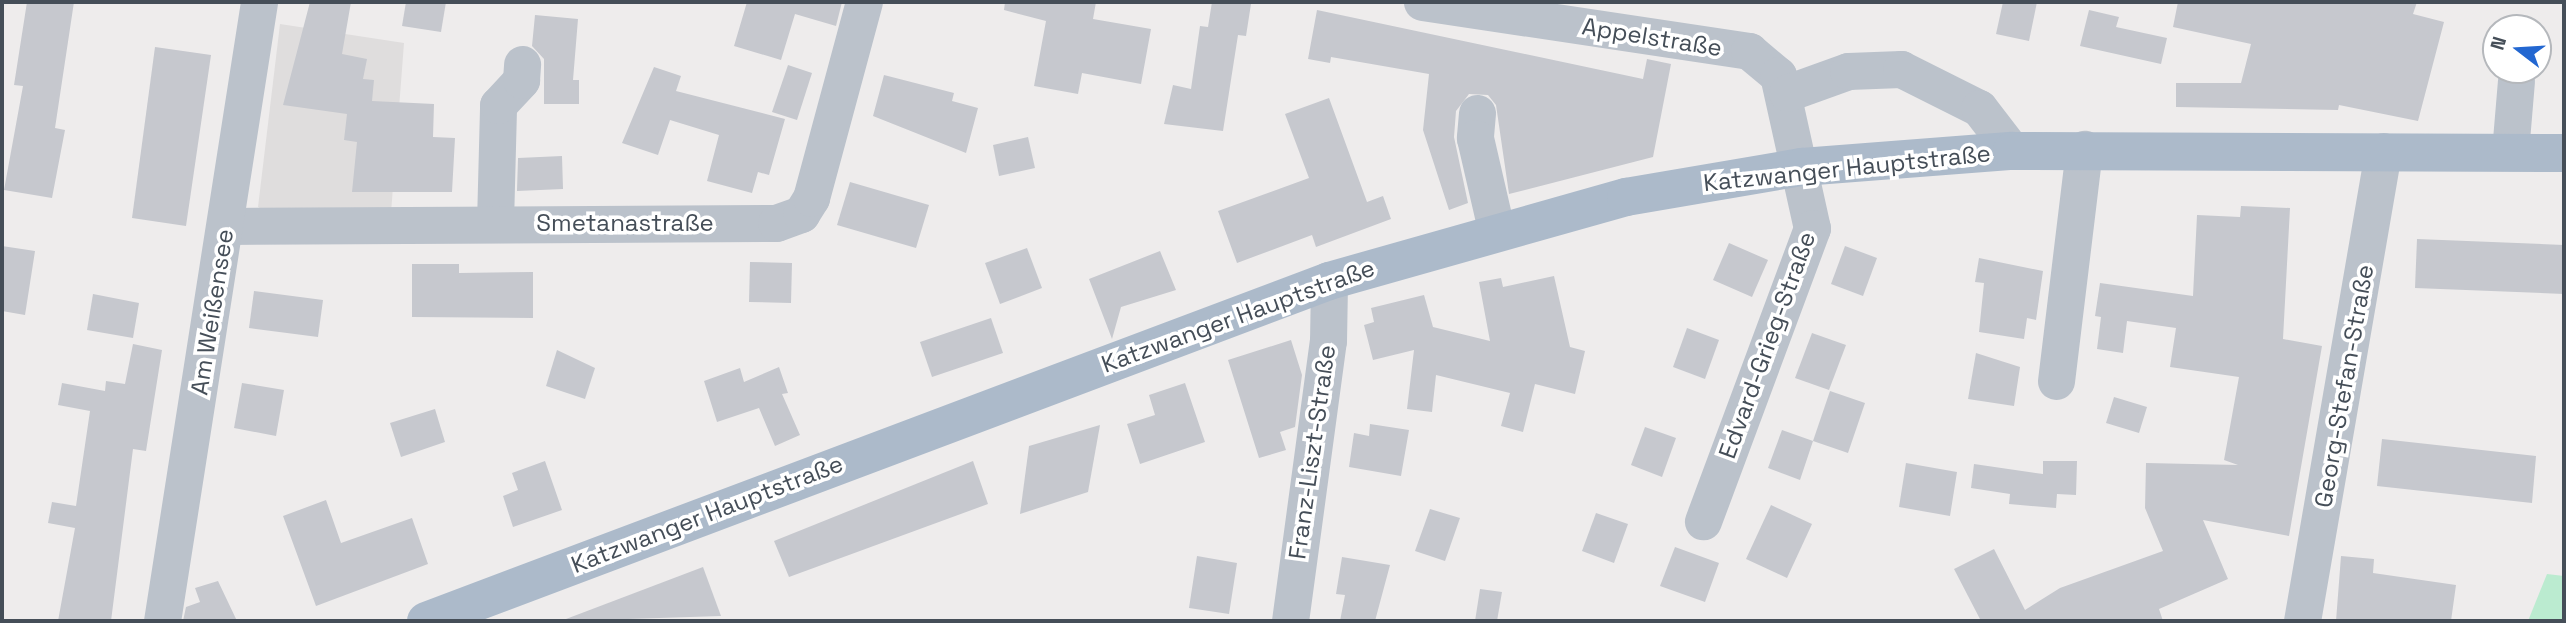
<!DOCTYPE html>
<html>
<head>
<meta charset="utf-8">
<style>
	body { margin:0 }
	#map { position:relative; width:2566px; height:623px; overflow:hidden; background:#eeecec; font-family:"Space Grotesk",sans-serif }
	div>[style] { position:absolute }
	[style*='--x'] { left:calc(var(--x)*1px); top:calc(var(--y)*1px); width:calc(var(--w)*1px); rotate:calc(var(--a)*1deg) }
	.education>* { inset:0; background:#dfdddd }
	.green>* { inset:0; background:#bbebd0 }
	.building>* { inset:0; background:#c6c8ce }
	.minor>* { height:37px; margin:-18.5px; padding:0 18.5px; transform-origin:18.5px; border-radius:18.5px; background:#bbc2cb }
	.major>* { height:38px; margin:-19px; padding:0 19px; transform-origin:19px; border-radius:19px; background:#acbaca }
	span { translate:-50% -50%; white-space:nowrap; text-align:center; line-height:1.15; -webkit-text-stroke:7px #fff; paint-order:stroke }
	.street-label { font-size:24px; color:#454e58 }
	.frame { position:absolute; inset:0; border:4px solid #454e58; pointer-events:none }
	.north { position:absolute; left:2482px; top:14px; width:70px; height:70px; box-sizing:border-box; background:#fff; border:2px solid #b5b8bc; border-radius:50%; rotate:287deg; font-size:19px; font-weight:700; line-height:28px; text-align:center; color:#454e58 }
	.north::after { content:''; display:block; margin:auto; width:24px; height:32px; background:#2367d1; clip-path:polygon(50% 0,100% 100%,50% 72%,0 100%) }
</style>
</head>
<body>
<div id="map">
	<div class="education">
		<div style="clip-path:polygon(280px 24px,404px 43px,391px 213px,274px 215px,258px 207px)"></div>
	</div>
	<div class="green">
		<div style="clip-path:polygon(2547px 574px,2564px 576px,2564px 621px,2528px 621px)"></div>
	</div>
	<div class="building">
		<div style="clip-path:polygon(27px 2px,74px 2px,55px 128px,65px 130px,52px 198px,4px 190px,23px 86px,14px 85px)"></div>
		<div style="clip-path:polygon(310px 2px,351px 2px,342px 54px,367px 59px,363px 79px,374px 80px,372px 101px,434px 104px,433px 137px,455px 138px,452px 192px,352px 192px,357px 142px,344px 140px,347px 114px,283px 105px)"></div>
		<div style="clip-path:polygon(406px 2px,446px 2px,441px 32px,402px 26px)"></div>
		<div style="clip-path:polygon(747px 2px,777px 3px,842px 2px,836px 26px,795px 14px,781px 60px,734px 46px)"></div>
		<div style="clip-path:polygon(1005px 2px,1096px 2px,1093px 19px,1151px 29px,1141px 84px,1082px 73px,1078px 94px,1034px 86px,1046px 21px,1004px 10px)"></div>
		<div style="clip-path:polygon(1212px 2px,1251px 4px,1246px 36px,1238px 35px,1223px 131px,1164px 124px,1173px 85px,1191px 89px,1200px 26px,1208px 27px)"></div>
		<div style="clip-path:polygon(2003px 2px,2037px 2px,2029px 41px,1996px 34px)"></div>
		<div style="clip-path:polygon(2178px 2px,2417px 2px,2413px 14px,2444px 22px,2418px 121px,2339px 105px,2338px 110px,2176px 107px,2176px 83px,2241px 83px,2251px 44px,2173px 27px)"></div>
		<div style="clip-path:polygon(1317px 10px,1643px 79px,1647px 59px,1671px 64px,1653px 157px,1509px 194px,1496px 105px,1488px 95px,1469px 94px,1456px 111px,1454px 137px,1468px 203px,1449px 210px,1423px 130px,1429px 74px,1331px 57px,1330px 63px,1308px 59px)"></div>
		<div style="clip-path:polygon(2089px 10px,2119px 17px,2116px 27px,2167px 38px,2161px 64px,2080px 46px)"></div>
		<div style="clip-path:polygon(535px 15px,578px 19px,573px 80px,579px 80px,579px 104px,544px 104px,544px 59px,532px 46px)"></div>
		<div style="clip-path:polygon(155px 47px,211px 55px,186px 226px,132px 218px)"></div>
		<div style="clip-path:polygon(788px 65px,812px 73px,797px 120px,772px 112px)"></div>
		<div style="clip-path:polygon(654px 67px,681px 76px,676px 91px,785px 119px,769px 175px,758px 172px,752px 193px,707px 181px,719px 135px,670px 120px,658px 155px,622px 143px)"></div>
		<div style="clip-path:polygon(884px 75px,954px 93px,952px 101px,978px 108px,966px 153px,873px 116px)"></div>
		<div style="clip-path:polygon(1329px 98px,1367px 202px,1383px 196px,1391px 219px,1316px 247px,1312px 235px,1237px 263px,1218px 211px,1309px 178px,1285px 114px)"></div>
		<div style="clip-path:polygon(1028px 137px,1035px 168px,999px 176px,993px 145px)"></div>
		<div style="clip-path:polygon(562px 156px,563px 189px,517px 191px,518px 158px)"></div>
		<div style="clip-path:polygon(850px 182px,929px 205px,916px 248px,837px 225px)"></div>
		<div style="clip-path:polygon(2241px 206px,2290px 208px,2283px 339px,2322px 346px,2289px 536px,2203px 520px,2228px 579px,2159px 609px,2163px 621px,1981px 621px,1954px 569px,1994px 549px,2025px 610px,2060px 588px,2163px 551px,2145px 508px,2146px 463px,2238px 465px,2224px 460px,2239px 377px,2170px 367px,2176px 328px,2127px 321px,2123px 353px,2097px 349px,2101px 317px,2095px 316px,2100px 283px,2193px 296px,2197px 215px,2240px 217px)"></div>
		<div style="clip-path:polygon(2417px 239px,2564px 245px,2564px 294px,2415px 288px)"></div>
		<div style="clip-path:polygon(1729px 243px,1768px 260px,1752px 297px,1713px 280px)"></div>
		<div style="clip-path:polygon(2px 246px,35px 251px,25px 315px,2px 311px)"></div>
		<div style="clip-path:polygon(1845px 246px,1877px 258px,1863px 296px,1831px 284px)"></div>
		<div style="clip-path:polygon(1027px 248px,1042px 288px,1000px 304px,985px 263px)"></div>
		<div style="clip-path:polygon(1160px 251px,1176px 290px,1121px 307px,1112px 339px,1089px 279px)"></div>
		<div style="clip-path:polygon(1979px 258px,2043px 271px,2036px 320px,2027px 318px,2024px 339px,1979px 332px,1984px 283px,1975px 282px)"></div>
		<div style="clip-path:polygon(750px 262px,792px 263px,791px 303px,749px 302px)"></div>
		<div style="clip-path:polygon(412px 264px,459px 264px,459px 273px,533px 272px,533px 318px,412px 317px)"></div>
		<div style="clip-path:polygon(1554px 276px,1570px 347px,1585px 351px,1575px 394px,1535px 384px,1523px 432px,1501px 426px,1510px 393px,1436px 375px,1432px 412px,1407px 409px,1414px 350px,1373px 360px,1364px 325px,1374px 322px,1371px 308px,1424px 295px,1433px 327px,1490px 341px,1479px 282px,1501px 278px,1503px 287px)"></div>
		<div style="clip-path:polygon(254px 291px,323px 300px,318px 337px,249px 328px)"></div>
		<div style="clip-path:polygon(93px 294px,139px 303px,133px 338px,87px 330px)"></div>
		<div style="clip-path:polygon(991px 318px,1003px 353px,932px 377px,920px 342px)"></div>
		<div style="clip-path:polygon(1687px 328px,1719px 340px,1705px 379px,1673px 367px)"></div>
		<div style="clip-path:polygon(1812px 333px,1846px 345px,1829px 390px,1795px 378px)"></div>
		<div style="clip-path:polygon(1291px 340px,1302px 375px,1295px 427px,1280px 432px,1286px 450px,1259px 458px,1228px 360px)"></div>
		<div style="clip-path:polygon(133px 344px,162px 350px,146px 451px,133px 449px,111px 621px,58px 621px,75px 528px,48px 523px,52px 502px,76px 506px,90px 411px,58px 405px,62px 383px,105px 391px,106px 381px,125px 384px)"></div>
		<div style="clip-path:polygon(557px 350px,595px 368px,585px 399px,546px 386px)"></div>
		<div style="clip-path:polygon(1976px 353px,2020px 367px,2014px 406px,1968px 399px)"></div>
		<div style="clip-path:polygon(779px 367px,788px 393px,782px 394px,800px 435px,775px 446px,759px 408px,717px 422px,704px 381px,740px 368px,744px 382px)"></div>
		<div style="clip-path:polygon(242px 383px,284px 390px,276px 436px,234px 428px)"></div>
		<div style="clip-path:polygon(1185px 383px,1205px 442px,1140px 464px,1127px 424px,1155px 415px,1149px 395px)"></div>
		<div style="clip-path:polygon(1830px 391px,1865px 403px,1848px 453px,1813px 441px)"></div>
		<div style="clip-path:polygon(2114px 397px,2147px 407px,2139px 433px,2106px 423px)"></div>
		<div style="clip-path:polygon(435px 409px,445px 442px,401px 457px,390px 423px)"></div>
		<div style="clip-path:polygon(1370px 424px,1409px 430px,1401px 476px,1349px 467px,1354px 433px,1369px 436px)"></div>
		<div style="clip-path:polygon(1100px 425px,1088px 492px,1020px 514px,1029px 446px)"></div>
		<div style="clip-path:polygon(1645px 427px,1676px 438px,1662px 477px,1631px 465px)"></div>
		<div style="clip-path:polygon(1782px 430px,1813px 441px,1800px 480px,1768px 468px)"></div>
		<div style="clip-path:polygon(2382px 439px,2536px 456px,2532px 503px,2377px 486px)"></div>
		<div style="clip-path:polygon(545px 461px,562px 510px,513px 527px,503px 496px,518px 490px,512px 473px)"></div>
		<div style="clip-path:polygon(973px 461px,988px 504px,789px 577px,774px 541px)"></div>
		<div style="clip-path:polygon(2043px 461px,2077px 461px,2076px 495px,2057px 494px,2056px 508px,2009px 504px,2010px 494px,1971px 488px,1974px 464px,2043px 474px)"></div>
		<div style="clip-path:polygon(1906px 463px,1957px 472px,1950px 516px,1899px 507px)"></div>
		<div style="clip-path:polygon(326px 500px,341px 543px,412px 518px,428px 564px,316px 606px,283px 516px)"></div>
		<div style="clip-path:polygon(1771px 505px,1812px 524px,1787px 578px,1746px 559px)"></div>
		<div style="clip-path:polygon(1430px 509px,1460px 518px,1445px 561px,1415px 551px)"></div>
		<div style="clip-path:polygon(1596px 513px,1628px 524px,1614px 563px,1582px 551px)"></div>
		<div style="clip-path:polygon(1675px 547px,1719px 563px,1705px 602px,1660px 586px)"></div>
		<div style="clip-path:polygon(1197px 556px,1237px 563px,1229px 614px,1189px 608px)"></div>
		<div style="clip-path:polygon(2341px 556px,2374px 559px,2373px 573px,2456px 585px,2451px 621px,2336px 621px)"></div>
		<div style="clip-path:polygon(1342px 557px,1390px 565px,1375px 621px,1340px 621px,1345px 595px,1336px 594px)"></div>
		<div style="clip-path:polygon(703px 567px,721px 616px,566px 621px,566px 619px)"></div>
		<div style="clip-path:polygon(218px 581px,237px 621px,183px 621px,186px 607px,200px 602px,195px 588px)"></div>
		<div style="clip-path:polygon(1480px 589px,1502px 592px,1497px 621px,1475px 621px)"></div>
	</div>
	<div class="minor">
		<div style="--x:1422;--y:2;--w:331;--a:8.5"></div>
		<div style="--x:1749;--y:51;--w:38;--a:40"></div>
		<div style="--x:1778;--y:75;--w:157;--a:77.5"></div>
		<div style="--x:1812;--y:228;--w:313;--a:110.4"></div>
		<div style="--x:1787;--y:93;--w:65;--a:-19.8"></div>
		<div style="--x:1848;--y:71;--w:53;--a:-2.2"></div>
		<div style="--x:1901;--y:69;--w:87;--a:26.6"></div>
		<div style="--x:1979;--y:108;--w:54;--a:52.5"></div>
		<div style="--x:1477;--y:113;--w:25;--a:95"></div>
		<div style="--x:1475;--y:138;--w:93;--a:77"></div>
		<div style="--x:2510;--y:152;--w:71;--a:-85.2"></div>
		<div style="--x:495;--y:223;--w:118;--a:-88.5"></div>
		<div style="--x:498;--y:105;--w:34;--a:-47"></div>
		<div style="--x:521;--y:80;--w:16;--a:-86"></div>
		<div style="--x:225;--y:226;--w:551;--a:-0.31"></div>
		<div style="--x:776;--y:223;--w:27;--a:-20"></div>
		<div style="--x:801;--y:214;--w:19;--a:-58"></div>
		<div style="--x:811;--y:198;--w:203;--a:-74.9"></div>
		<div style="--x:2056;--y:381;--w:234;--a:-83.1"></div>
		<div style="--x:162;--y:621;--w:627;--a:-81.09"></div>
		<div style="--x:1290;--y:621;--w:283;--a:-82.3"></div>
		<div style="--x:1328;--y:341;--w:60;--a:-89"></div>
		<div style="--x:2302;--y:621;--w:477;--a:-80.2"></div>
	</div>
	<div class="major">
		<div style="--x:426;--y:621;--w:965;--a:-20.63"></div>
		<div style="--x:1329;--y:281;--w:309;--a:-15.8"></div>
		<div style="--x:1626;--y:197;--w:179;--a:-9.7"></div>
		<div style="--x:1802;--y:167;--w:211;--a:-4.4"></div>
		<div style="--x:2012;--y:151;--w:552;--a:0.21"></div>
	</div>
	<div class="street-label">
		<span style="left:1652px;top:37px;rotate:9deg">Appelstraße</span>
		<span style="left:1847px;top:168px;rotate:-6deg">Katzwanger Hauptstraße</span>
		<span style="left:625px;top:223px">Smetanastraße</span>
		<span style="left:212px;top:312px;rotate:-81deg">Am Weißensee</span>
		<span style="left:1238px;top:316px;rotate:-20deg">Katzwanger Hauptstraße</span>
		<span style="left:1767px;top:345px;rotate:-70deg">Edvard-Grieg-Straße</span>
		<span style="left:2344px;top:386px;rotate:-80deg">Georg-Stefan-Straße</span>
		<span style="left:1312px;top:452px;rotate:-82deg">Franz-Liszt-Straße</span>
		<span style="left:707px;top:514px;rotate:-21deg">Katzwanger Hauptstraße</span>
	</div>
	<div class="frame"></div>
	<div class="north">N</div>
</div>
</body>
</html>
